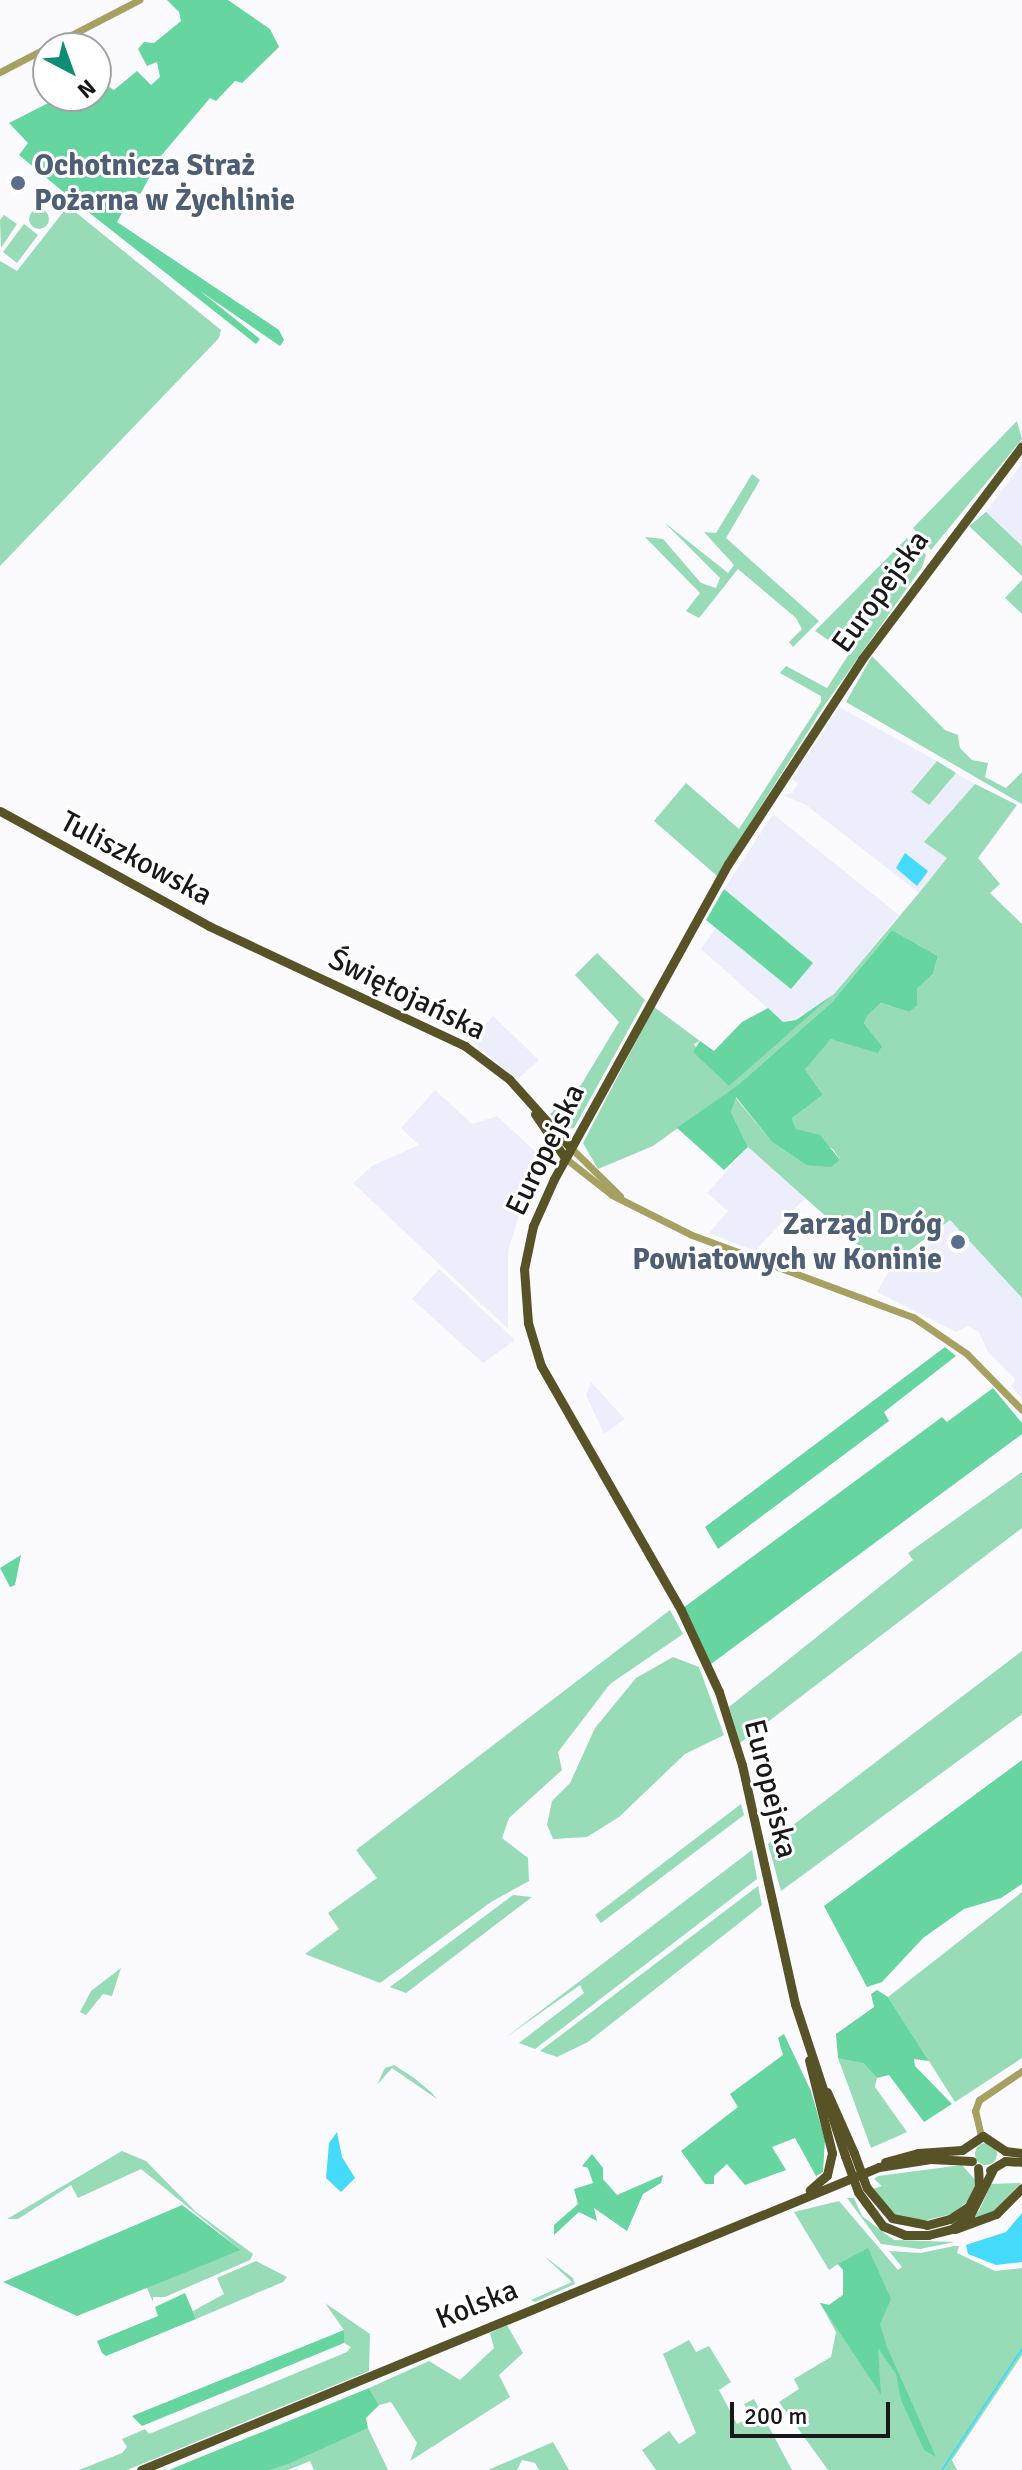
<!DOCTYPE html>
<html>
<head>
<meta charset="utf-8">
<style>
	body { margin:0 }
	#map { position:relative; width:1022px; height:2470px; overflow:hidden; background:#fbfbff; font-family:Signika,sans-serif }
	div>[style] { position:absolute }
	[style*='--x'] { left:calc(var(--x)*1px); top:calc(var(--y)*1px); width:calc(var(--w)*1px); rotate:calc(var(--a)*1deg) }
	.built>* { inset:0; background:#eceefb }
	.green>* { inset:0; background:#97dcb7 }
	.round { border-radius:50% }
	.forest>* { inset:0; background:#66d59f }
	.water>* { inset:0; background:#46dafa }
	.stream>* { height:2px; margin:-1px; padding:0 1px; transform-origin:1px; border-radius:1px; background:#46dafa }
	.minor>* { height:7px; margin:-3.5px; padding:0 3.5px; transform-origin:3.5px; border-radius:3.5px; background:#a6a061 }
	.major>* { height:9px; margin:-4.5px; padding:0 4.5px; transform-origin:4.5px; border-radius:4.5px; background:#585327 }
	.major-bridge>* { height:9px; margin:-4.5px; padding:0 4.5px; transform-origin:4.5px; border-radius:4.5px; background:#585327 }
	.dots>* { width:22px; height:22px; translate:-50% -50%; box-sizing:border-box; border:4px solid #fff; border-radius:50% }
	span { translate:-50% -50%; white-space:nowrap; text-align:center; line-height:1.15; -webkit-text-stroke:6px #fff; paint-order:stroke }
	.service-label { font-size:30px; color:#4e5e75; font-weight:700 }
	.left { translate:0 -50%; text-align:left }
	.right { translate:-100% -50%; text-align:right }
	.street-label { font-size:30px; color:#18181a }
	.north { position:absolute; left:32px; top:32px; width:80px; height:80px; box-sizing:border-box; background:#fff; border:2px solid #a3a3a3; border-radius:50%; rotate:139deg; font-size:22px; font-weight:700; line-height:32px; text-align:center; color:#18181a }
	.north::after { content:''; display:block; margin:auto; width:28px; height:36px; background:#0d8e74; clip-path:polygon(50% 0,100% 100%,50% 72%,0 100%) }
	.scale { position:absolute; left:730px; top:2402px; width:160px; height:36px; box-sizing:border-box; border:4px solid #18181a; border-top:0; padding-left:10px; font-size:24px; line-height:28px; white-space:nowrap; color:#18181a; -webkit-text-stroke:6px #fff; paint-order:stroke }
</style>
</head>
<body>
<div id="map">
	<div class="built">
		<div style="clip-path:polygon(1022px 463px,1022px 546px,986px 512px)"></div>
		<div style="clip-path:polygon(839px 707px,937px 761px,911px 792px,929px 805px,956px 773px,975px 784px,925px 842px,947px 858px,919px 893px,806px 805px,783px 795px,792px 793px,798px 783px,792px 779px)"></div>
		<div style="clip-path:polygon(773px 814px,899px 915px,834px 994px,817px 1009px,783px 1022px,701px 949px,716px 928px,791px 988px,813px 963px,724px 889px)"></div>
		<div style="clip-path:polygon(493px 1016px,539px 1060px,517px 1080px,471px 1041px)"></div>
		<div style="clip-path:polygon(435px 1090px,472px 1124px,497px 1116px,538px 1154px,508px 1251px,508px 1329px,353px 1183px,372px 1166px,419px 1145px,401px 1128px)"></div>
		<div style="clip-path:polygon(748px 1147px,805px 1198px,755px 1251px,709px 1233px,728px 1211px,707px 1193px)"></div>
		<div style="clip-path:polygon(950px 1220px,1022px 1298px,1022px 1398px,1011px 1387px,1015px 1379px,988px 1352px,979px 1332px,968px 1326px,956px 1332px,877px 1292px,889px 1271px)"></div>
		<div style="clip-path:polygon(439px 1269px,515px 1340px,483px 1363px,412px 1299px)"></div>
		<div style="clip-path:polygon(591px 1382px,625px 1419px,604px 1434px,586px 1395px)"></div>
	</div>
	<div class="green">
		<div style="clip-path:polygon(68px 206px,221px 330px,219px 338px,0 566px,0 261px,17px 271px)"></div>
		<div class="round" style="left:29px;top:209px;width:20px;height:20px"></div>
		<div style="clip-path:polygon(4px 215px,17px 224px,1px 248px,0 220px)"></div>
		<div style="clip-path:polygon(24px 224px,38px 235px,17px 263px,3px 252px)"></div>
		<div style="clip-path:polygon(1017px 421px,1022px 439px,931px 550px,913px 528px)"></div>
		<div style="clip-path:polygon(752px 474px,760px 480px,726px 538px,819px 621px,793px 647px,789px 642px,802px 629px,796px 618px,738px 569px,699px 618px,686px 611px,700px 593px,645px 537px,663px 539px,701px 583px,716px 588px,720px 578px,664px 522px,728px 573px,734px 565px,704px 532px,716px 533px)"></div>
		<div style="clip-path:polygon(986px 512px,1022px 546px,1022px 576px,969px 526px)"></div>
		<div style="clip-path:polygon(907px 538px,926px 555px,922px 567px,822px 709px,717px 876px,654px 821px,686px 783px,739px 829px,821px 702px,821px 696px,780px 673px,786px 666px,827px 688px,849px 654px,815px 631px)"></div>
		<div style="clip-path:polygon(1022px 580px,1022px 614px,1005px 598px)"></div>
		<div style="clip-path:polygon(872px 656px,945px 730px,958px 735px,960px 748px,972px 760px,988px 763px,985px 777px,1006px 788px,1022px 772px,1022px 804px,846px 702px)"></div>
		<div style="clip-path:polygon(937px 761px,956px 773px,929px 805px,911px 792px)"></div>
		<div style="clip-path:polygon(975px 784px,1017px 805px,978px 858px,1000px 884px,990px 893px,1022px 924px,1022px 1298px,950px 1220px,885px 1269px,748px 1147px,731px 1112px,735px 1097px,772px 1142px,806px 1165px,840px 1160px,833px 1149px,796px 1129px,792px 1118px,823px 1095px,805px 1069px,809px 1061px,831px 1039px,882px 1046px,864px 1023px,868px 1015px,881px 1003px,909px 1012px,917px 989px,933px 974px,938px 956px,892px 930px,832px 1002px,739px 1084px,653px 1146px,598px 1169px,583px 1143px,654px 1007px,700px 1041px,694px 1044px,705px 1063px,729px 1085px,834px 994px,919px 893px,947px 858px,924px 842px)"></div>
		<div style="clip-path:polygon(597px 953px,645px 1000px,574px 1128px,566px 1129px,550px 1114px,581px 1085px,619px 1022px,575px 975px)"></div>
		<div style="clip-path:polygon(1022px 1472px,1022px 1528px,740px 1743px,729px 1707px,913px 1560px,908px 1553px)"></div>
		<div style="clip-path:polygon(670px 1610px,683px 1634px,610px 1684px,558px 1752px,562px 1770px,509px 1818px,502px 1838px,528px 1858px,529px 1881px,491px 1902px,380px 1983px,305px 1954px,339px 1929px,328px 1913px,377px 1878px,356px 1850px)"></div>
		<div style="clip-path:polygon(1022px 1651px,1022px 1714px,781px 1891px,768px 1844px)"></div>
		<div style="clip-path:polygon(673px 1657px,699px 1667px,724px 1735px,685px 1754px,619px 1817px,587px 1837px,553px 1839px,547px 1825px,552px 1801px,570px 1783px,595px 1728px,636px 1678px)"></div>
		<div style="clip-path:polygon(741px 1804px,744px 1815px,601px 1923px,595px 1915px)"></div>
		<div style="clip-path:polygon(752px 1850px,757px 1879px,535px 2049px,519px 2043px,584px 1993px,580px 1985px,505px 2038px)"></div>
		<div style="clip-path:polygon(758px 1886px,762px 1905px,588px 2042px,557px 2057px,540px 2051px)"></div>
		<div style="clip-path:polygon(1022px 1892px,1022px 2058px,955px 2102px,888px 1997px)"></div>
		<div style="clip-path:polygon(513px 1895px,532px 1897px,406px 1993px,390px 1987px)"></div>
		<div style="clip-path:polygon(121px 1968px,112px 1996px,103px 1994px,86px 2015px,80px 2012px,91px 1991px)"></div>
		<div style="clip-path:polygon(845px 2055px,863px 2063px,877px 2078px,875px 2087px,907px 2132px,871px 2148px,838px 2058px)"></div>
		<div style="clip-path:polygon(394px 2065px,414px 2078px,432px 2093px,437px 2099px,392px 2068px,377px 2085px,385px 2068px)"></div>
		<div class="round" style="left:975px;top:2143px;width:22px;height:22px"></div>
		<div style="clip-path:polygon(122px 2151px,146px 2161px,196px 2212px,253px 2254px,250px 2260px,165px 2297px,153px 2297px,153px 2302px,146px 2286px,241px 2250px,141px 2169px,78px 2198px,71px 2185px,18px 2219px,7px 2219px)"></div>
		<div style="clip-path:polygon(962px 2165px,977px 2182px,968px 2201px,952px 2214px,923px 2221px,895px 2215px,873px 2189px,882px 2186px,874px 2179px,878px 2176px)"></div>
		<div style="clip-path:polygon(1021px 2183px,993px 2212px,967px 2221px,979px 2211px,991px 2184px)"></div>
		<div style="clip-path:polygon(847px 2198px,854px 2198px,862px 2216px,894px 2240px,955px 2242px,920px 2249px,881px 2244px)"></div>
		<div style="clip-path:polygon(839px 2201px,898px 2270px,902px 2267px,889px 2251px,921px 2253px,954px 2246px,959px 2246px,957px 2253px,995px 2271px,1022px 2268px,1022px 2355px,952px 2460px,957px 2470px,828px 2470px,779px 2402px,799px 2389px,794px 2379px,831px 2357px,836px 2332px,820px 2303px,829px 2305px,843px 2295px,843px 2269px,838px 2264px,829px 2270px,794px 2212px)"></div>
		<div style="clip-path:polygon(544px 2256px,573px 2278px,575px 2284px,535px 2302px,531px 2300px,572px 2282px)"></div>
		<div style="clip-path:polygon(256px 2261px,287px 2277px,283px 2282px,196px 2319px,193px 2311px,224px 2294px,217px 2278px)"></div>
		<div style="clip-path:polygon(325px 2303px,370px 2334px,369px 2371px,127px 2470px,79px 2470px,122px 2453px,127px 2447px,122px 2439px,145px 2429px,149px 2434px,347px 2352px,351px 2347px,344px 2343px,344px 2330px)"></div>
		<div style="clip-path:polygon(507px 2325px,523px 2353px,499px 2375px,510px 2397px,410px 2461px,417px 2443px,391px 2402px,379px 2405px,369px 2388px,429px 2361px,460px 2380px,494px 2348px,490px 2333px)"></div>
		<div style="clip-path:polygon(689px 2340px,696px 2352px,709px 2346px,731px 2382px,719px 2390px,737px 2424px,751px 2417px,744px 2404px,754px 2399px,792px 2470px,656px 2470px,642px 2450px,669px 2431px,679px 2444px,696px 2433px,663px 2354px)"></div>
		<div style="clip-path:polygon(368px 2428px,388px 2470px,314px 2470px,310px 2461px,288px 2470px,269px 2470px)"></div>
		<div style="clip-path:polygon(553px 2442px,569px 2470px,539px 2470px,535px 2463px,522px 2460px,517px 2470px,488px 2470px)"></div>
	</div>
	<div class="forest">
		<div style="clip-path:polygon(167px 0,228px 0,270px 29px,279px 47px,242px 83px,235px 81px,216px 101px,210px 98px,160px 157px,141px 193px,132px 197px,120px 193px,126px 205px,117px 222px,279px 330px,284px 340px,280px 346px,200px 291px,260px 339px,256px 344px,73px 200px,19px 155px,28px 143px,9px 123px,62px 96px,96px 96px,96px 79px,114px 90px,137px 71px,151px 85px,160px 77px,157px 62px,147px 66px,138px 49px,144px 42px,154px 43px,181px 21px,179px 12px)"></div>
		<div style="clip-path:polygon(724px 889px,813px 963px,791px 989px,706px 920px)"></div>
		<div style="clip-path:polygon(892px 930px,938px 956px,933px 974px,917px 989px,917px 1005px,909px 1012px,881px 1003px,868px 1015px,864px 1023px,882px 1046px,878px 1053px,831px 1039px,805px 1069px,823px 1095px,792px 1118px,796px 1129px,820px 1135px,840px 1160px,831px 1167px,806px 1165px,772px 1142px,736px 1097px,731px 1112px,748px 1147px,724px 1170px,677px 1128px,739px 1084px,832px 1002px)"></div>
		<div style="clip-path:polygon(834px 994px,729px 1086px,693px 1052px,700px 1041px,714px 1051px,742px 1022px,768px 1008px,783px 1022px,796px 1020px)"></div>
		<div style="clip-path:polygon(945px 1347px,956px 1356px,884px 1412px,889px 1421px,718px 1549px,705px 1527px)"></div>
		<div style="clip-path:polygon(993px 1388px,1022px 1423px,1022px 1434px,711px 1664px,683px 1608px,942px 1417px,947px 1422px)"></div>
		<div style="clip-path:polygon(21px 1555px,15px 1585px,10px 1587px,0 1568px)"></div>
		<div style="clip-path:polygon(1022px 1760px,1022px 1884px,1001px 1898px,964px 1909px,923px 1938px,882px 1982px,867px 1987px,824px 1906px)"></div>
		<div style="clip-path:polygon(877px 1990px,888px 1997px,929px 2061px,914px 2059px,915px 2066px,952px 2104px,924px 2122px,889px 2075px,877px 2078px,863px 2063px,838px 2058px,836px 2034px,874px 2007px,871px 1994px)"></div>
		<div style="clip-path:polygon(784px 2034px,811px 2091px,825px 2140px,823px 2172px,816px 2176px,795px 2138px,772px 2147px,786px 2170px,745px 2185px,727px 2164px,714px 2176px,714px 2184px,705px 2184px,681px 2151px,738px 2107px,730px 2094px,783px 2055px,778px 2038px)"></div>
		<div style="clip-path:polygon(592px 2154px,603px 2168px,603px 2179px,617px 2195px,663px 2175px,661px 2183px,643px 2194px,627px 2231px,594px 2208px,597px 2221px,579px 2212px,554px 2235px,554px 2225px,578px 2204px,574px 2189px,593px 2183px,588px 2168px,582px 2166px)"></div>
		<div style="clip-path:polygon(182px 2205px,241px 2250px,77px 2316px,3px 2282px)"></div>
		<div style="clip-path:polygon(868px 2248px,891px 2299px,880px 2324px,887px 2347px,936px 2457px,924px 2450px,901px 2400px,896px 2374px,878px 2348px,881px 2395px,820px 2303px,829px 2305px,843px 2295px,843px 2270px,838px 2264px)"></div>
		<div style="clip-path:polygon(185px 2293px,196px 2319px,106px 2356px,102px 2353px,97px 2341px,158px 2316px,155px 2307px)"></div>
		<div style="clip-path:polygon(344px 2330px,344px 2343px,142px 2426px,132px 2416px)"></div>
		<div style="clip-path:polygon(369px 2388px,379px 2405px,366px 2418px,368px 2428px,288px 2464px,269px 2470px,169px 2470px)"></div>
	</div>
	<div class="water">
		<div style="clip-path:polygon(905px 853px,928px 871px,917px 886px,896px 868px)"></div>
		<div style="clip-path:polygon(337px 2132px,342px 2157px,355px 2178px,341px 2192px,326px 2178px,329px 2143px)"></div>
		<div style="clip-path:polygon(1022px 2213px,1022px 2262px,996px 2265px,968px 2254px,966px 2245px,1006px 2232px)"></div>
	</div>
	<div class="stream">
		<div style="--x:942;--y:2470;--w:145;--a:-56.5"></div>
	</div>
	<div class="minor">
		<div style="--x:0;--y:72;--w:157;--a:-27.4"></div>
		<div style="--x:570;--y:1147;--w:70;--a:44.4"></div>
		<div style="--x:565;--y:1158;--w:60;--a:38.2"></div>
		<div style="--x:612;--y:1195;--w:89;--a:26.6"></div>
		<div style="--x:692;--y:1235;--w:236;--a:20.4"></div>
		<div style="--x:913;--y:1317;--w:65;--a:34.4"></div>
		<div style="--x:967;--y:1354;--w:78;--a:45.5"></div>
		<div style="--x:981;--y:2136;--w:26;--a:-103"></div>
		<div style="--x:975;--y:2111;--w:12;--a:-70"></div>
		<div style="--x:979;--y:2100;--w:52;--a:-34"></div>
	</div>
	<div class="major">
		<div style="--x:0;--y:811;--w:239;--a:28.8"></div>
		<div style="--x:209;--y:926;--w:283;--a:25.1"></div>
		<div style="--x:465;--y:1046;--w:55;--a:36.9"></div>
		<div style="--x:509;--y:1079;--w:91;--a:48.1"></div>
		<div style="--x:535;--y:1114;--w:53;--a:55.7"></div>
		<div style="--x:809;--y:2060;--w:96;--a:76.1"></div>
		<div style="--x:832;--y:2153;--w:23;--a:103"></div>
		<div style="--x:827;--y:2175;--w:23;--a:139"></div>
		<div style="--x:827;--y:2092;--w:67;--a:66.1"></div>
		<div style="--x:845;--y:2156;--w:160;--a:-108.2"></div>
		<div style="--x:795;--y:2004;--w:245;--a:-102.5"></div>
		<div style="--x:742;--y:1765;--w:77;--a:-107.5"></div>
		<div style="--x:719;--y:1692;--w:90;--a:-114.9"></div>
		<div style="--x:681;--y:1610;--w:281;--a:-119.8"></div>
		<div style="--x:541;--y:1366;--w:45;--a:-106.8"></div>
		<div style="--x:528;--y:1323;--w:54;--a:-94.2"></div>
		<div style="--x:524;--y:1269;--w:44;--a:-78.2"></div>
		<div style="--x:533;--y:1226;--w:51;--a:-65.9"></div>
		<div style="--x:554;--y:1179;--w:360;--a:-61.1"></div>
		<div style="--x:728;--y:864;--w:245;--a:-56.8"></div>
		<div style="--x:862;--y:659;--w:266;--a:-53.1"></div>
		<div style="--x:885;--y:2162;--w:34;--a:-15"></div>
		<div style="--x:918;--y:2153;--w:44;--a:-3.9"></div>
		<div style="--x:962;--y:2150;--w:25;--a:-34"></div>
		<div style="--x:983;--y:2136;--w:27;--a:34"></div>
		<div style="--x:1005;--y:2151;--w:17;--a:7"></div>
		<div style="--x:990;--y:2170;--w:17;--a:-31"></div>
		<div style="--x:1005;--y:2161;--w:17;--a:3"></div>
		<div style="--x:867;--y:2188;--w:39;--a:50"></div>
		<div style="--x:892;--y:2218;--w:36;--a:11"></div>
		<div style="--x:927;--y:2225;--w:24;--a:-15"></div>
		<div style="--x:950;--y:2219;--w:23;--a:-34"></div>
		<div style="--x:969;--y:2206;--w:22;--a:-63"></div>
		<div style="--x:979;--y:2186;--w:18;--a:-93"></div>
		<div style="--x:858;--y:2192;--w:42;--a:53.7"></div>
		<div style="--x:883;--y:2226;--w:24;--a:22"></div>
		<div style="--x:905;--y:2235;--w:23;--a:0"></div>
		<div style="--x:928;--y:2235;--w:25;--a:-14"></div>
		<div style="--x:952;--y:2229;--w:23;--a:-38"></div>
		<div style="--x:970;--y:2215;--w:51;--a:-63.4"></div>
		<div style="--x:955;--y:2229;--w:44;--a:-20.1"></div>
		<div style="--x:996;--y:2214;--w:37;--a:-45"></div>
		<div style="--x:141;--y:2470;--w:798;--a:-22.32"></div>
		<div style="--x:879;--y:2167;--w:52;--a:-8.9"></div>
		<div style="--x:930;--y:2159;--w:42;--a:2.7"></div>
	</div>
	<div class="major-bridge">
		<div style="--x:854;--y:2153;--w:37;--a:70"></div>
		<div style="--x:845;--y:2156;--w:38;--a:70"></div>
	</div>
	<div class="dots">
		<div style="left:18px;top:183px;background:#5c6f8a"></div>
		<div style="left:958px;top:1242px;background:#5c6f8a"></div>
	</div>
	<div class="service-label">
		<span class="left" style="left:34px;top:183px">Ochotnicza Straż<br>Pożarna w Żychlinie</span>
		<span class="right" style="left:942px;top:1242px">Zarząd Dróg<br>Powiatowych w Koninie</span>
	</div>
	<div class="street-label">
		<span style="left:881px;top:592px;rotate:-54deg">Europejska</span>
		<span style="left:136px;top:859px;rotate:28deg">Tuliszkowska</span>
		<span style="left:407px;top:995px;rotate:26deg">Świętojańska</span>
		<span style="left:546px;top:1150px;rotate:-64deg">Europejska</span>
		<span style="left:770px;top:1789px;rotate:76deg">Europejska</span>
		<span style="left:477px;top:2305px;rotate:-22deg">Kolska</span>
	</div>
	<div class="north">N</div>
	<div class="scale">200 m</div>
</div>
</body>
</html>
